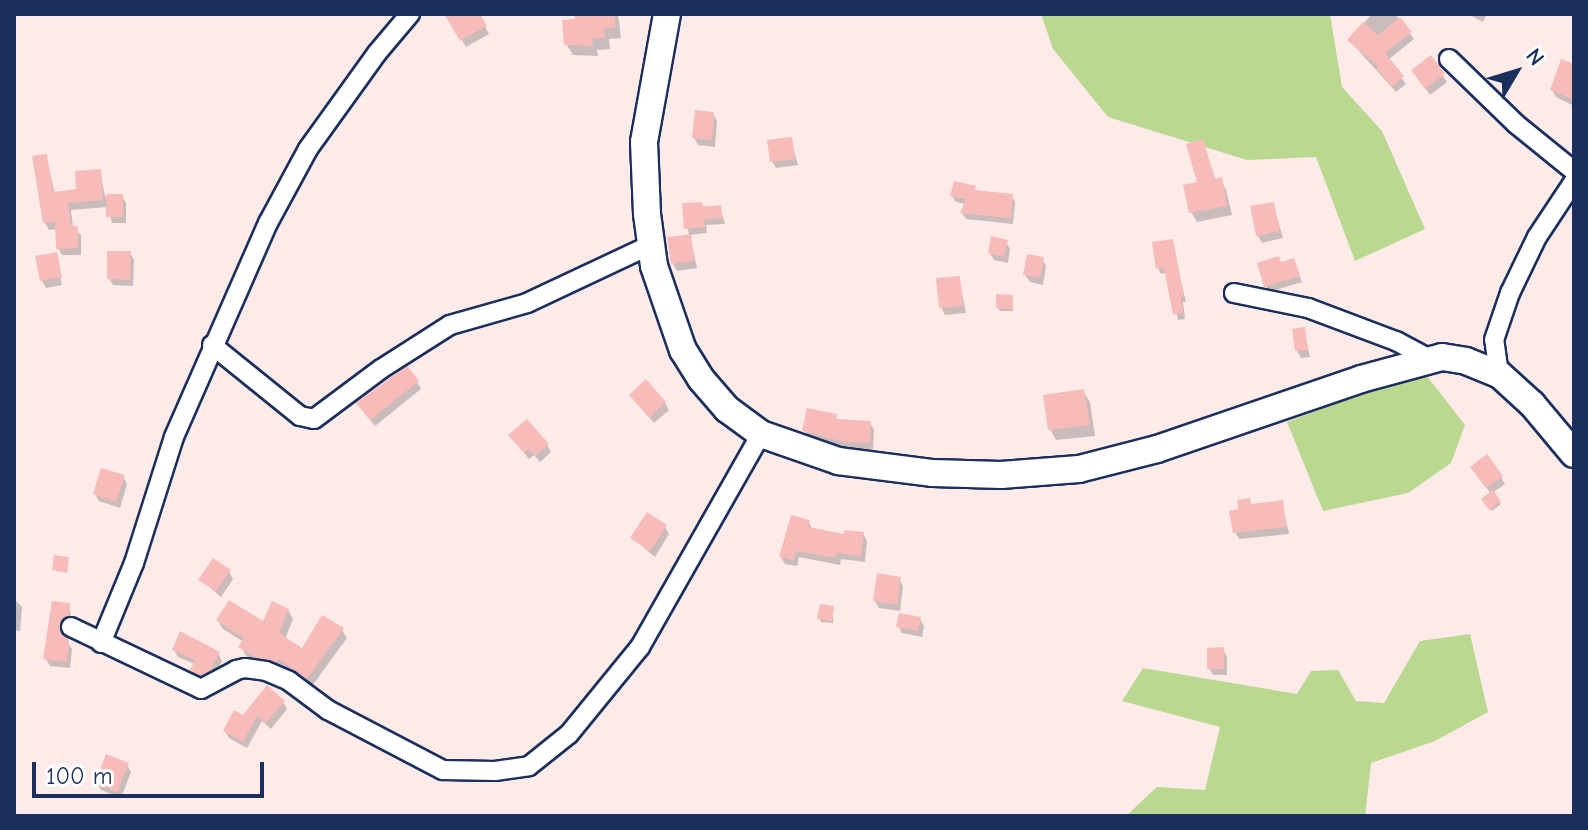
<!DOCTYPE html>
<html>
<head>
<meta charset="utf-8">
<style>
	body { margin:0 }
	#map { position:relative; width:1588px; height:830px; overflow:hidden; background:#fdebea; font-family:"Comic Neue",sans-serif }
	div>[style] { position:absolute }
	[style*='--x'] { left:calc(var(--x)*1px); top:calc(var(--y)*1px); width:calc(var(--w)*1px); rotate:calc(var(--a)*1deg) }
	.green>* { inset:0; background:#bbd890 }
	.shadow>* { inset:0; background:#0003 }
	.building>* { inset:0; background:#f7bbb9 }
	.roads { filter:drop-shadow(2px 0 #1b2f5e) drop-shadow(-2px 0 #1b2f5e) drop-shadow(0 2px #1b2f5e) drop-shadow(0 -2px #1b2f5e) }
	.street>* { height:18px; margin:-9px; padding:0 9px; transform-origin:9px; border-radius:9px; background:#fff }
	.secondary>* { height:26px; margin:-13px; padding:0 13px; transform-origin:13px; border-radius:13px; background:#fff }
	span { translate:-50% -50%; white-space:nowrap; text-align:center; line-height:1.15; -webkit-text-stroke:7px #fff; paint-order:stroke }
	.frame { position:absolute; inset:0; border:16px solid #1b2f5e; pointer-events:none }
	.north { position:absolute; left:1476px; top:32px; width:80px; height:80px; -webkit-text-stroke:6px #fff; paint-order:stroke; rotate:52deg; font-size:22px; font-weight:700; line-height:32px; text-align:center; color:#1b2f5e }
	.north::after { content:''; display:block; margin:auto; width:28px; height:36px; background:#1b2f5e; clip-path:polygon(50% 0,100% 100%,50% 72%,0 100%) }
	.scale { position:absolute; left:32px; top:762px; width:232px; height:36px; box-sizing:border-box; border:4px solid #1b2f5e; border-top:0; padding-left:10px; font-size:24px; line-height:28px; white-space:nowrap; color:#1b2f5e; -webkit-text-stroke:6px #fff; paint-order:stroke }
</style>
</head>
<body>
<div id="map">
	<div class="green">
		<div style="clip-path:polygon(1041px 14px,1330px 14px,1342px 87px,1382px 131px,1425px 229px,1355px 261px,1316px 157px,1247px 160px,1108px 117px,1053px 49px)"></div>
		<div style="clip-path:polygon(1423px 371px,1465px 425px,1451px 463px,1408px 493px,1323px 511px,1287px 422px)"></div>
		<div style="clip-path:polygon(1470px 634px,1488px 712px,1435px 741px,1371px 763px,1365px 816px,1126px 816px,1157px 787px,1205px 790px,1220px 727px,1122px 701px,1143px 668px,1297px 694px,1311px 671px,1338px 670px,1356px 701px,1384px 703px,1420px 641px)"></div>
	</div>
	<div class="shadow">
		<div style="clip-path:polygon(456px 14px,478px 14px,489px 34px,466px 47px,449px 18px)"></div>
		<div style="clip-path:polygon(586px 14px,618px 14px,621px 38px,609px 39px,610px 49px,597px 50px,598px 56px,573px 55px,566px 44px)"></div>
		<div style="clip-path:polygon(1372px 14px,1395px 14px,1414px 39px,1388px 60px,1406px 84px,1396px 92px,1349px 40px)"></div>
		<div style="clip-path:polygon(1468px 14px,1487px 14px,1483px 22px)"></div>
		<div style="clip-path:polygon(1431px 58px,1447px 82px,1430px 95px,1418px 78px)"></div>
		<div style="clip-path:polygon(1574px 68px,1574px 106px,1556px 97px,1552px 90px)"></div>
		<div style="clip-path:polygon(713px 114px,717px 121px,715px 147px,698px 145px,694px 138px)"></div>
		<div style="clip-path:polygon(791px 139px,798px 165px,776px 168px,772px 161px)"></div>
		<div style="clip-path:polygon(1202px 141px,1216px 181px,1221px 180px,1226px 190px,1232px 215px,1197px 222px,1191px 212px,1199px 184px)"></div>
		<div style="clip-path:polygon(46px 156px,55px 194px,78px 191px,100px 171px,105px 196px,122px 196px,126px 203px,126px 223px,112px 223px,108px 207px,71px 210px,73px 228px,81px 235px,81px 255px,62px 255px,58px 248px,58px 229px,49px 230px,45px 223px)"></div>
		<div style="clip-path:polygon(974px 188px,977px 192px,1012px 196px,1015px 202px,1013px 224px,966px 219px,962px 213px,966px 204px,956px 202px,952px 196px)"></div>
		<div style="clip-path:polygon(1273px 204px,1283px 238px,1262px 243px,1258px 236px)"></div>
		<div style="clip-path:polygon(684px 206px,720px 207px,725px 224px,706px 225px,707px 233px,689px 235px)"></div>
		<div style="clip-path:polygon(690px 236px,697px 268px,677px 271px,673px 264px)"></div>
		<div style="clip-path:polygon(1171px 241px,1186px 302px,1183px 302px,1185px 319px,1178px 320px,1167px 273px,1161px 274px,1158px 268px)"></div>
		<div style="clip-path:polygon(1006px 242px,1010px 249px,1008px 263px,994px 260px,990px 253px)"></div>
		<div style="clip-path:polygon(130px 253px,134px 260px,133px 286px,113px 285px,109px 278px)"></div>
		<div style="clip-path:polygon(56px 254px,62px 285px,46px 288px,42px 281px)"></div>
		<div style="clip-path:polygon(1042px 259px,1046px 266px,1043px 285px,1030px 282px,1025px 275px)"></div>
		<div style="clip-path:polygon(1293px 260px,1302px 282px,1269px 292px,1266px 286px)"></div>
		<div style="clip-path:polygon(959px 278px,966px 313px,945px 315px,941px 307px)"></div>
		<div style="clip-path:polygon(1012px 297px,1013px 311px,1000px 311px,998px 308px)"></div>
		<div style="clip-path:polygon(1304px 330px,1310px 357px,1301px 358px,1297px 351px)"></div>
		<div style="clip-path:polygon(417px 382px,421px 389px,375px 426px,362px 410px)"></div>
		<div style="clip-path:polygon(1083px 391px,1090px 402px,1095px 436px,1056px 440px,1050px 429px)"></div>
		<div style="clip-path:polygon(631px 396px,665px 403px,669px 410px,654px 423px)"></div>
		<div style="clip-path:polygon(835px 416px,838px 421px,870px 423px,874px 430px,873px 450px,850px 448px,809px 437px,804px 430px)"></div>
		<div style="clip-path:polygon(511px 436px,547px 445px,551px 452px,540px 462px,534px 455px,529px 459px)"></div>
		<div style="clip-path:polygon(1476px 474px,1501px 477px,1505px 484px,1492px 493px,1501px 504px,1492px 511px,1485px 502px,1491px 494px)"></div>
		<div style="clip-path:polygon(123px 477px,127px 484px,120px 508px,99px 501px,95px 494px)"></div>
		<div style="clip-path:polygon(1249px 500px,1252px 506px,1282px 503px,1289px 534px,1239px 539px,1235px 532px,1241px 511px)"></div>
		<div style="clip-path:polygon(808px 521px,812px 528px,845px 536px,863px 534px,867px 541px,865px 562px,841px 559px,840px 565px,799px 557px,797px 566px,785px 564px,781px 557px)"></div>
		<div style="clip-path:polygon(665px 527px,669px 534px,655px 557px,632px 538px)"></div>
		<div style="clip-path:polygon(229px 572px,233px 579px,221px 597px,201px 580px)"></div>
		<div style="clip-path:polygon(899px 579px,903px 586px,900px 611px,879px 608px,875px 601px)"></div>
		<div style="clip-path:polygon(14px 599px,22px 607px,20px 631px,14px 630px)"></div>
		<div style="clip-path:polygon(69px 605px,72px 623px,62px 635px,72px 649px,70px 668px,50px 666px,46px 659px,47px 640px)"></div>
		<div style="clip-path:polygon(833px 608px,833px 623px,821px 622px,820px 619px)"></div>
		<div style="clip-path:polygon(288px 610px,293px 619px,285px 639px,302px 650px,342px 630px,347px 638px,312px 686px,284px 666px,281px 670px,262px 666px,246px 656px,241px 647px,244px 642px,223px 629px,218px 621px,264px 624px)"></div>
		<div style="clip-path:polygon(920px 619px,924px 626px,922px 637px,902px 633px,898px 626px)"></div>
		<div style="clip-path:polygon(1223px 649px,1227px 657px,1227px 675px,1213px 675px,1209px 668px)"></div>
		<div style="clip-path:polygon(174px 650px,218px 653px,222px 661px,214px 677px,206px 682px,196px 677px,192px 670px,195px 664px,178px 657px)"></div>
		<div style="clip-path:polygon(283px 702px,287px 709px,271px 729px,262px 721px,247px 748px,229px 738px,225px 731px,243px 717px)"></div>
		<div style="clip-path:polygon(127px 765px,131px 772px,121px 798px,101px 790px,97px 783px)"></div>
	</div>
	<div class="building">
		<div style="clip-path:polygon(444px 14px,480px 14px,487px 26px,460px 41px)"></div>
		<div style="clip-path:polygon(574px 14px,614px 14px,616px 27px,604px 29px,605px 38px,592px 39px,593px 46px,564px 45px,562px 20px,575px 19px)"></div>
		<div style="clip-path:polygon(1400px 17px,1412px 32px,1385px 53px,1404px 76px,1392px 87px,1377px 69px,1379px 67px,1347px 40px,1363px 22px,1378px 35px)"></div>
		<div style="clip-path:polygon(1431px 55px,1445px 74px,1425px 89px,1411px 70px)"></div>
		<div style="clip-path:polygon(1561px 59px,1574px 64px,1574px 100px,1550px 90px)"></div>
		<div style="clip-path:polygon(695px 110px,714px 112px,712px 140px,692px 138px)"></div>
		<div style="clip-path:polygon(792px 137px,795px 159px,770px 162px,767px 140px)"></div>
		<div style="clip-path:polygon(1203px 139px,1215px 179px,1222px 177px,1227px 206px,1189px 213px,1183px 185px,1197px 182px,1186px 144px)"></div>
		<div style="clip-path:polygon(47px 154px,53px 192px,76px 189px,75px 171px,101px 169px,103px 200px,68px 203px,71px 226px,78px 226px,78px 248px,56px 249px,55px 222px,43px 223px,32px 156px)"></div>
		<div style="clip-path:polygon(954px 181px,976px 186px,975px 190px,1013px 194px,1011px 218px,960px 213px,966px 199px,950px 196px)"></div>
		<div style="clip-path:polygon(106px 194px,123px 194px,123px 217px,106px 217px)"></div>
		<div style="clip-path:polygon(702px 202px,703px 207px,721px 205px,722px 218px,704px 219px,705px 227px,684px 229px,682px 203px)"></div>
		<div style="clip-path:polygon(1274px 202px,1280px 231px,1256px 236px,1250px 206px)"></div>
		<div style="clip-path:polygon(691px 234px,694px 261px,671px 264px,667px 237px)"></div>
		<div style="clip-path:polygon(991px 236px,1008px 240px,1004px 257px,988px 253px)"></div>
		<div style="clip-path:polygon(1173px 239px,1184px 296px,1181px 297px,1183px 313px,1173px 315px,1164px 268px,1156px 269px,1152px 242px)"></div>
		<div style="clip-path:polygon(107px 251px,131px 251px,130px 280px,107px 279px)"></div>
		<div style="clip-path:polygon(57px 252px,62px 277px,40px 281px,35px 256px)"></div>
		<div style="clip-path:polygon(1027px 254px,1044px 257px,1040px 278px,1023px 275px)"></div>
		<div style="clip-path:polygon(1279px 256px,1281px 262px,1294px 258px,1300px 276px,1264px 287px,1257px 263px)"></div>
		<div style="clip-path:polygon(960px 276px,963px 306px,939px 308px,936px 278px)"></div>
		<div style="clip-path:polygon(996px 294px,1013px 295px,1013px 309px,996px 308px)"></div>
		<div style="clip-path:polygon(1305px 327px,1308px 350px,1295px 351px,1292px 329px)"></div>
		<div style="clip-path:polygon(407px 366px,419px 381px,370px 420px,356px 403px)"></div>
		<div style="clip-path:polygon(646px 379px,666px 402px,649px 418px,629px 395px)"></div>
		<div style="clip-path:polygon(1084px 389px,1090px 425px,1048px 430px,1043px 395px)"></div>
		<div style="clip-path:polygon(807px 408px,837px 414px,836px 419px,871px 421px,870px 443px,845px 442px,802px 431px)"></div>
		<div style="clip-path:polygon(527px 419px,549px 444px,535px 456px,528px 449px,524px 453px,508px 435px)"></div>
		<div style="clip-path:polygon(1487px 454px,1503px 476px,1486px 488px,1470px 467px)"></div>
		<div style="clip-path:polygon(101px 468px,125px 475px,116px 502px,93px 494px)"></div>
		<div style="clip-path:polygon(1493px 490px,1501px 501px,1489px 510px,1481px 499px)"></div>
		<div style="clip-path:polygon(1250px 498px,1251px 504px,1283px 500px,1286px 527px,1233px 533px,1229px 511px,1238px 509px,1237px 500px)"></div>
		<div style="clip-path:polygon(647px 512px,667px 525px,650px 551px,630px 538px)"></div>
		<div style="clip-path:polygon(791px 515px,810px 520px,808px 527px,844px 534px,844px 530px,864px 532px,861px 556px,837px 553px,836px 558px,796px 551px,794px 560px,779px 557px)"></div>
		<div style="clip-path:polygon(54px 555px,69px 557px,67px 573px,52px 570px)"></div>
		<div style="clip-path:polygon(213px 558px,231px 570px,216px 591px,198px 580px)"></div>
		<div style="clip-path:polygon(877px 573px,901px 577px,897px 605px,873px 601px)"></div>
		<div style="clip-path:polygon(229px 600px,263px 621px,272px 601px,289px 609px,279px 633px,302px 648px,322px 615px,344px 628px,307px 679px,279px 659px,276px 662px,255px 657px,238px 647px,244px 638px,216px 620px)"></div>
		<div style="clip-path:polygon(52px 601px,70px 603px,69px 615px,59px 627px,69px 640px,67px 662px,43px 659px)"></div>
		<div style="clip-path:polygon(820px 604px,834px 606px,832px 621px,817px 619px)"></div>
		<div style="clip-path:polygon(899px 613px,921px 617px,918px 631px,896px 627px)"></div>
		<div style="clip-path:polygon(180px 631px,220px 652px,211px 670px,201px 676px,190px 670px,195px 660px,172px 650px)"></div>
		<div style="clip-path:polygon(1224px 647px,1224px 669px,1207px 669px,1207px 648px)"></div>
		<div style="clip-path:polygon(267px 685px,285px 701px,266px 723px,257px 716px,243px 742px,223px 731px,234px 710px,243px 715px)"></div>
		<div style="clip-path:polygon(106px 754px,129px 763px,117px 792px,95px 783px)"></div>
	</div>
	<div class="roads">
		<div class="street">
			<div style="--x:1449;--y:59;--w:93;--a:44.1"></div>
			<div style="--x:1516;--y:124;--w:75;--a:39"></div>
			<div style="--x:1234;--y:293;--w:76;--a:11.5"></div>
			<div style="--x:1308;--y:308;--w:94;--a:20.6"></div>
			<div style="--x:1396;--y:341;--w:36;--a:28"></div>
			<div style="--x:212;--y:345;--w:113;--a:38.9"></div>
			<div style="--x:300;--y:416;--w:14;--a:12"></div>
			<div style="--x:314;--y:419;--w:84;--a:-36.7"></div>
			<div style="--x:381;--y:369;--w:82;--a:-32.5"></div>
			<div style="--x:450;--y:325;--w:80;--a:-15.9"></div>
			<div style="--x:527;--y:303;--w:136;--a:-25.2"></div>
			<div style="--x:1499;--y:374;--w:34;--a:-98"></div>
			<div style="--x:1494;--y:340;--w:50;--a:-71.2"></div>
			<div style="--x:1510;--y:293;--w:62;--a:-64.3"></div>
			<div style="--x:1537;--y:237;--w:67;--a:-56.5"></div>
			<div style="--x:71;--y:627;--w:144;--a:25.5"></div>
			<div style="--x:201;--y:689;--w:40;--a:-28"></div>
			<div style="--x:236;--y:670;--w:9;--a:-13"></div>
			<div style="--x:245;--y:668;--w:21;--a:8"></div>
			<div style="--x:266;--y:671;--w:25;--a:23"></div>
			<div style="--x:289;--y:681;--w:49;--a:36.6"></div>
			<div style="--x:328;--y:710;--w:130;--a:27.6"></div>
			<div style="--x:443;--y:770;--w:52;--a:1.1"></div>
			<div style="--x:495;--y:771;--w:34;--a:-8"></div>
			<div style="--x:529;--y:766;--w:51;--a:-38.7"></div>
			<div style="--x:569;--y:734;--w:112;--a:-50.8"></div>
			<div style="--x:640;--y:647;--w:245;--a:-60.4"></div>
			<div style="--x:101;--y:643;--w:87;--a:-67.6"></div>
			<div style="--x:134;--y:563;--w:132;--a:-72.4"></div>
			<div style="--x:174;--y:437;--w:234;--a:-66.3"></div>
			<div style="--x:268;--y:223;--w:84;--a:-61.6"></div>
			<div style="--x:308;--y:149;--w:118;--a:-54.3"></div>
			<div style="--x:377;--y:53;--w:51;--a:-49.8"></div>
		</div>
		<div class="secondary">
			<div style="--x:667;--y:14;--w:130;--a:100.2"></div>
			<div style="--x:644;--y:142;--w:72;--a:87.6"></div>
			<div style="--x:647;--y:214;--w:52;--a:82.3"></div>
			<div style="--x:654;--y:266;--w:89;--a:71"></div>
			<div style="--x:683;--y:350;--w:34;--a:58"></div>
			<div style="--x:701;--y:379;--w:40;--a:49"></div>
			<div style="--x:727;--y:409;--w:42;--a:36.3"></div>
			<div style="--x:761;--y:434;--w:82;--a:19.3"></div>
			<div style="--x:838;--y:461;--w:96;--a:7.2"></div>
			<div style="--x:933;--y:473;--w:68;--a:1.7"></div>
			<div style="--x:1001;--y:475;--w:78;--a:-4.4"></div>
			<div style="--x:1079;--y:469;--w:81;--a:-14.4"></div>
			<div style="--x:1157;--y:449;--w:216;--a:-18.9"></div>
			<div style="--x:1361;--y:379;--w:84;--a:-15.2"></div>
			<div style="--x:1442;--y:357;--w:24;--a:9"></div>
			<div style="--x:1466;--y:361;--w:35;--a:22"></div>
			<div style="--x:1499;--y:374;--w:45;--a:42.3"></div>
			<div style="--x:1532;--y:404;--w:65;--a:50"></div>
		</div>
	</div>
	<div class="frame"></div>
	<div class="north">N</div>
	<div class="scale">100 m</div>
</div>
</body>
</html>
